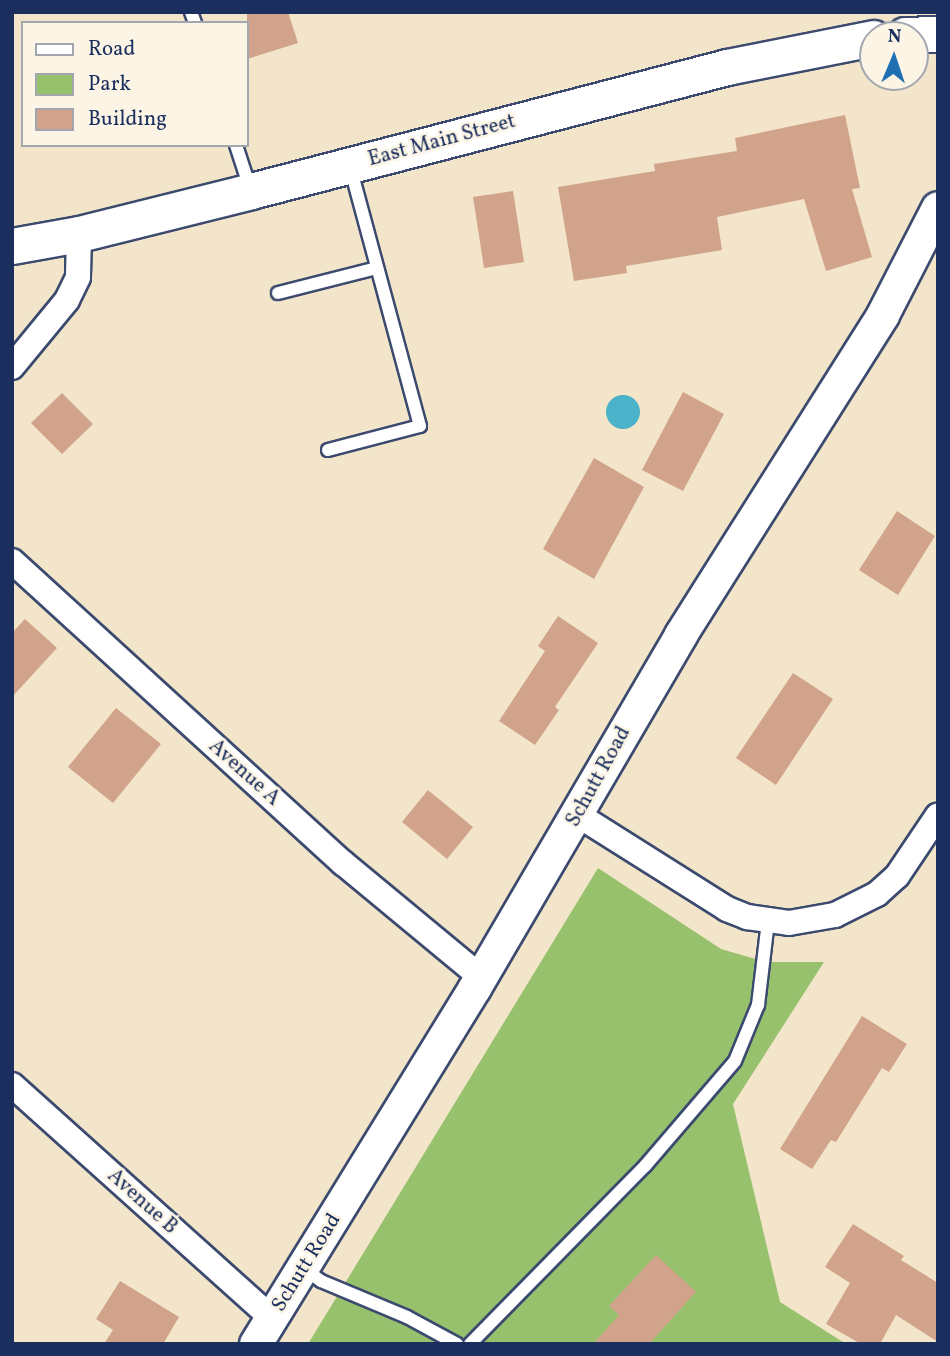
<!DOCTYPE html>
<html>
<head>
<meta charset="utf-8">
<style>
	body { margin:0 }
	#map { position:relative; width:950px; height:1356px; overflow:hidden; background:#f2e5c9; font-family:Vollkorn,serif }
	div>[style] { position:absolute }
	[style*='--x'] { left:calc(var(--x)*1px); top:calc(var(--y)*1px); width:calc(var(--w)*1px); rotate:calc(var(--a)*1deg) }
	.green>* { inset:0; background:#98c16e }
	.water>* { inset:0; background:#4ab2c9 }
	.round { border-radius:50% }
	.building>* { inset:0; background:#d1a38b }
	.roads { filter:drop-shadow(2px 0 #3b4a6e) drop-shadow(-2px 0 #3b4a6e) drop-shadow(0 2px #3b4a6e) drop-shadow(0 -2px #3b4a6e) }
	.service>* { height:12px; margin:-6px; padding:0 6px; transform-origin:6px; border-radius:6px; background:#fff }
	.minor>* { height:24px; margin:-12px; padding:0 12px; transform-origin:12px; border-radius:12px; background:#fff }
	.tertiary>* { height:32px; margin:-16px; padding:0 16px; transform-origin:16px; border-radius:16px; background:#fff }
	.secondary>* { height:35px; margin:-17.5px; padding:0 17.5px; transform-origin:17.5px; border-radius:17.5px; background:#fff }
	span { translate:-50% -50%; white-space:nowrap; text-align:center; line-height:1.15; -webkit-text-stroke:5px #fcf5e5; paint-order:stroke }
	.street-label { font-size:21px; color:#1b2f5e }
	.frame { position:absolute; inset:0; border:14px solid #1b2f5e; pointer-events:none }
	.legend { position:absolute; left:21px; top:21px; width:228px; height:126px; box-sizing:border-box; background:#fcf5e5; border:2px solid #a2a6af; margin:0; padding:9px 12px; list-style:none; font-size:21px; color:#1b2f5e }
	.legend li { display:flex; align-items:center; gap:14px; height:35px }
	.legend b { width:35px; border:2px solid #a2a6af }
	.north { position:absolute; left:859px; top:21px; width:70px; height:70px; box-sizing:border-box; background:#fcf5e5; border:2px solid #a2a6af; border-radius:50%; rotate:2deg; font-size:19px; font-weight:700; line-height:28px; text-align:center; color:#1b2f5e }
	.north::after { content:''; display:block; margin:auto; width:24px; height:32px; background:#1f6fb2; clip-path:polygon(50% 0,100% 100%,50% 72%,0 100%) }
</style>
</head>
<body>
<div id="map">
	<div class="green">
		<div style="clip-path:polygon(598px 868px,721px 949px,766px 962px,824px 962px,733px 1104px,780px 1302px,846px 1344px,308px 1344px)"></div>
	</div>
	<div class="water">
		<div class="round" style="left:606px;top:395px;width:34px;height:34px"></div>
	</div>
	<div class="building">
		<div style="clip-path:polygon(247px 12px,288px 12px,298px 43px,247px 59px)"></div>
		<div style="clip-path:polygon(845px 115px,860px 188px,852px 189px,872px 257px,826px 271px,804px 199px,717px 217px,722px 250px,626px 266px,627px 273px,574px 281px,558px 187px,655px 171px,654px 164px,737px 151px,735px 138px)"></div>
		<div style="clip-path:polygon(513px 191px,524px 262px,484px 268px,473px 197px)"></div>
		<div style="clip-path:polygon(683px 392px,724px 414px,683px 491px,642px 470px)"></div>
		<div style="clip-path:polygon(62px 393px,93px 424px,62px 454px,31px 423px)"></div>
		<div style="clip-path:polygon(594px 458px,644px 487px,594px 579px,543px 549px)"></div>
		<div style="clip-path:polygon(897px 511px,935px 536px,898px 595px,859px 570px)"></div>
		<div style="clip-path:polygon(558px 616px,598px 643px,555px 707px,559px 710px,535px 745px,499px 721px,545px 651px,538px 646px)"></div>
		<div style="clip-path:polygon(25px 619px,57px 648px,12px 697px,12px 633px)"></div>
		<div style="clip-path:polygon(793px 673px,833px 699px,776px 785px,736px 758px)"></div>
		<div style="clip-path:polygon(116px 708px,161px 744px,113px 803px,68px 767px)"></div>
		<div style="clip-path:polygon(428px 790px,473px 827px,447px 859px,402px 822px)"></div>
		<div style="clip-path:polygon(862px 1016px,907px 1044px,889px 1072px,882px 1068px,836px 1142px,831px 1140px,812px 1169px,780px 1149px)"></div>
		<div style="clip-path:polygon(853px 1224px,904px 1256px,901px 1260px,938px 1283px,938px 1342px,896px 1315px,880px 1344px,861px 1344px,826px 1324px,850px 1283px,825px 1267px)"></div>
		<div style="clip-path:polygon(656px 1255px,696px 1292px,649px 1344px,593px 1344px,619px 1315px,609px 1306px)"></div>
		<div style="clip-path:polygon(120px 1281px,179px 1317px,163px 1344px,104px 1344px,113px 1330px,96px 1319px)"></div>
	</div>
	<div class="roads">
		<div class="service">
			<div style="--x:191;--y:12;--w:12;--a:70"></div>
			<div style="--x:236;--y:145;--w:45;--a:72"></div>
			<div style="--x:278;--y:293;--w:102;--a:-14.2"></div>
			<div style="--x:328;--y:450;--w:95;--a:-14.6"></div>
			<div style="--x:420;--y:426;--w:269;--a:-105.1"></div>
			<div style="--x:305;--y:1269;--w:20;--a:37"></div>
			<div style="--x:321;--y:1281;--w:93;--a:22.7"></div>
			<div style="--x:407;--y:1317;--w:57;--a:28.4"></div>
			<div style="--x:470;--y:1344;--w:250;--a:-45.5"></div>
			<div style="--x:645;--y:1166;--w:138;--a:-49.4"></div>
			<div style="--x:735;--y:1061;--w:61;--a:-67.7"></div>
			<div style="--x:758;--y:1005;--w:85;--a:-83.2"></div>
		</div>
		<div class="minor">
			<div style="--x:12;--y:367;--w:87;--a:-50.6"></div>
			<div style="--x:67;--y:300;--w:25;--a:-64"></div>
			<div style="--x:78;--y:277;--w:43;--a:-88.7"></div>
			<div style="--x:12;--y:561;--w:448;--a:42.4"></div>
			<div style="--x:343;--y:863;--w:179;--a:39.6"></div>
			<div style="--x:578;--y:815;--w:176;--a:32.2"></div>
			<div style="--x:727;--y:909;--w:22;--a:22"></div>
			<div style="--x:747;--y:917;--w:42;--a:8.1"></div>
			<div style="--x:789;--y:923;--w:47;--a:-9.9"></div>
			<div style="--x:835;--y:915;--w:47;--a:-26.6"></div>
			<div style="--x:877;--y:894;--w:27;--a:-42"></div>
			<div style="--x:897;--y:876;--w:73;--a:-56.1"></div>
			<div style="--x:12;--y:1085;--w:349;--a:41.9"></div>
		</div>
		<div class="tertiary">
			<div style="--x:256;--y:1344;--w:418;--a:-58.4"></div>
			<div style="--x:475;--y:988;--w:409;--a:-59.7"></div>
			<div style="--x:681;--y:635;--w:378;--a:-57.7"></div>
			<div style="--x:883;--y:315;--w:120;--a:-62.8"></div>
		</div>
		<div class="secondary">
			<div style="--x:905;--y:35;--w:33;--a:-2"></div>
			<div style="--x:12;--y:246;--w:68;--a:-10.2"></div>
			<div style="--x:79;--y:234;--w:177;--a:-14"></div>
			<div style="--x:251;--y:191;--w:492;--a:-14.6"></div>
			<div style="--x:727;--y:67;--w:149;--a:-11.2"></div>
		</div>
	</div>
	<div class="street-label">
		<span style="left:442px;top:141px;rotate:-15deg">East Main Street</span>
		<span style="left:244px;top:773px;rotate:42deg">Avenue A</span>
		<span style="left:599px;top:777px;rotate:-61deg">Schutt Road</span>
		<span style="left:142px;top:1202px;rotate:42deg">Avenue B</span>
		<span style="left:307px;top:1263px;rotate:-58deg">Schutt Road</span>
	</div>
	<div class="frame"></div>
	<ul class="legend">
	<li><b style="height:9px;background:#fff"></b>Road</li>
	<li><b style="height:19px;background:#98c16e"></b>Park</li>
	<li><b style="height:19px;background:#d1a38b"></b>Building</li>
	</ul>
	<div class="north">N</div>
</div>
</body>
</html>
